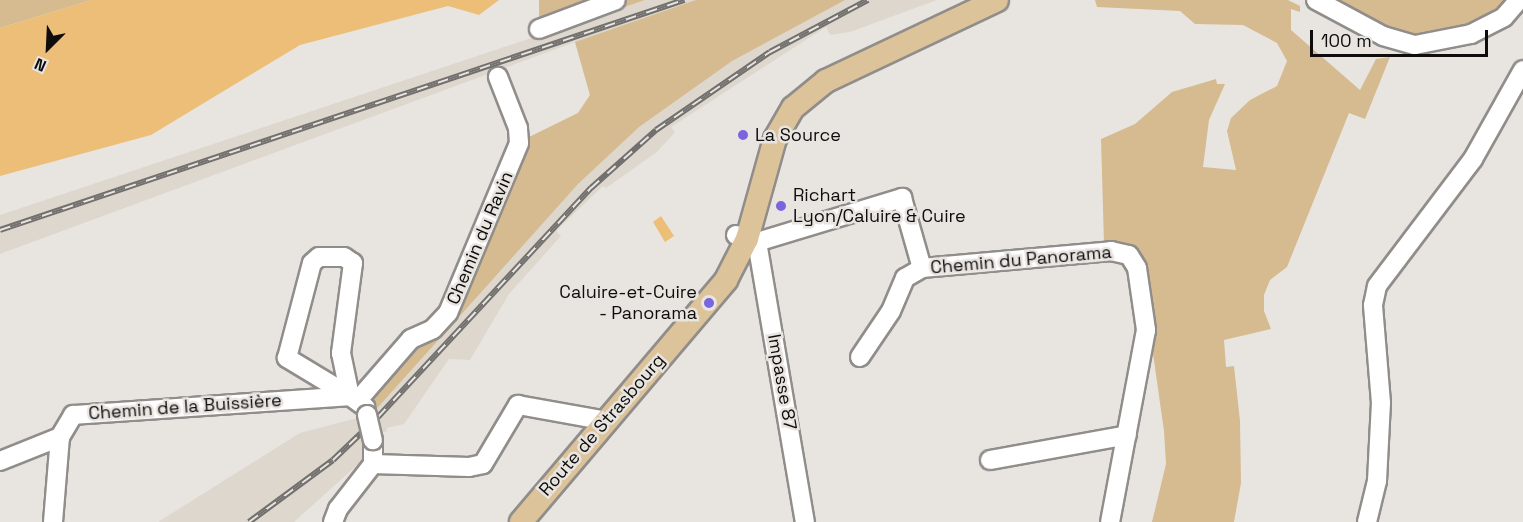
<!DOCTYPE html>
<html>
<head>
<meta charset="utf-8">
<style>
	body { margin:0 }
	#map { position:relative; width:1523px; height:522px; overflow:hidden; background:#e8e5e1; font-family:"Space Grotesk",sans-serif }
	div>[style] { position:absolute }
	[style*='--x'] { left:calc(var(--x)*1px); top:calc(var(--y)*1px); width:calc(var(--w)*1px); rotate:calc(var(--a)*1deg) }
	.built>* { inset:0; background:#ded7cd }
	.green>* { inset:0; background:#d6ba90 }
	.water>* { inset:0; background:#ecbe77 }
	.roads { filter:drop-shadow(2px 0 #908d8a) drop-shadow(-2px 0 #908d8a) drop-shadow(0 2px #908d8a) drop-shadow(0 -2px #908d8a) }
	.minor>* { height:18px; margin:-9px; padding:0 9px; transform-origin:9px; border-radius:9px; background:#fff }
	.major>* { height:22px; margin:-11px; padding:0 11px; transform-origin:11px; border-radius:11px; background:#ddc399 }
	.rail>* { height:6px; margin-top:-3px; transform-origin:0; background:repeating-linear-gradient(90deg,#e8e5e1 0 11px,#72706e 0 22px); box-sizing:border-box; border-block:2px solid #72706e }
	.bridges { filter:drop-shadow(2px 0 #908d8a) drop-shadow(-2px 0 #908d8a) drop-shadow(0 2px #908d8a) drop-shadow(0 -2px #908d8a) }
	.minor-bridge>* { height:18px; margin:-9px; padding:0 9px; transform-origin:9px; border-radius:9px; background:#fff }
	.dots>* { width:16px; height:16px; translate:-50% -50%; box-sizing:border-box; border:3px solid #e8e5e1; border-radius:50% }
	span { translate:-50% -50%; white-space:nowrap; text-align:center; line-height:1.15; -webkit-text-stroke:5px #e8e5e1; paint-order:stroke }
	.poi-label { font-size:18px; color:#0e0d0c }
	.left { translate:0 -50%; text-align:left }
	.right { translate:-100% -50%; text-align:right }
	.street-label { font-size:18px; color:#0e0d0c }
	.north { position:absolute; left:18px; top:18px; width:60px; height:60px; -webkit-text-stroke:4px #e8e5e1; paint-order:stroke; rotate:204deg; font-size:16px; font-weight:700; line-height:24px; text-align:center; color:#0e0d0c }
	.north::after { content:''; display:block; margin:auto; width:21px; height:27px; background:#0e0d0c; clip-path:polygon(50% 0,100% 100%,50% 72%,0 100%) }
	.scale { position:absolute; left:1310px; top:30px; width:178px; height:27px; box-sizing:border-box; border:3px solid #0e0d0c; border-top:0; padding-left:8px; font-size:18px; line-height:21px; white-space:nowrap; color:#0e0d0c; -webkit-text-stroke:4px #e8e5e1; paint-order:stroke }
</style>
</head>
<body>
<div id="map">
	<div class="built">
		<div style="clip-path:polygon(645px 0,937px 0,850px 32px,830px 35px,826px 27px,671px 127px,675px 132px,657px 152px,606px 188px,603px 186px,556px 231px,561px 236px,509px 294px,470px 360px,449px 359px,404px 424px,387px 428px,386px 432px,379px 431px,370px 392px,406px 352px,436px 336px,521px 141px,578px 113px,590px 95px,575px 42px,0 254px,0 215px)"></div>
		<div style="clip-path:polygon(357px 418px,368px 434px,364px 459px,294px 522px,158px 522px,300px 433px)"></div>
	</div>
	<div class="green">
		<div style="clip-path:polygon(0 0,92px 0,0 28px)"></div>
		<div style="clip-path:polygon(539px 0,645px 0,539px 36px)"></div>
		<div style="clip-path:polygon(696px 0,845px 0,732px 61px,639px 127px,578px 184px,363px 424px,357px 418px,370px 392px,406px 352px,436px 336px,521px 141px,578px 113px,590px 95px,575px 42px)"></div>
		<div style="clip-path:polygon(1095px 0,1288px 0,1300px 6px,1300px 12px,1291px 9px,1291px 30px,1360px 90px,1376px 59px,1390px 57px,1365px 119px,1349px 113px,1287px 267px,1270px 280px,1264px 295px,1264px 311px,1271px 329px,1224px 340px,1226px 367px,1234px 366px,1240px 421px,1241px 483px,1234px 522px,1152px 522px,1166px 464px,1164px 431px,1140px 262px,1104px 244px,1101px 139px,1135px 124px,1172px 92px,1216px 79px,1217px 84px,1225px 84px,1209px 120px,1203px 167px,1236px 170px,1227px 131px,1231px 118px,1250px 100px,1277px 86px,1287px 61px,1277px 43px,1243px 25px,1195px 24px,1180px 11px,1097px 7px)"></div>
		<div style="clip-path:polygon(1327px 0,1509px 0,1468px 26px,1416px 36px,1402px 35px)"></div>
	</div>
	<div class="water">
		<div style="clip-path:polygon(92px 0,499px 0,479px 15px,448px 6px,300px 45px,151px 135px,0 176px,0 28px)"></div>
		<div style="clip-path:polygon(661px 216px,674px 236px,665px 242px,653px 222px)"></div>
	</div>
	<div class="roads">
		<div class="minor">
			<div style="--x:1316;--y:0;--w:76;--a:28.2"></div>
			<div style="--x:1383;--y:36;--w:33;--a:16"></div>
			<div style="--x:1415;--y:45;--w:57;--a:-11.1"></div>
			<div style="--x:1471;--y:34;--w:37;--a:-27"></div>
			<div style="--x:1504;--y:17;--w:23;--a:-49"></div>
			<div style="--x:539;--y:29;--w:82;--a:-20.6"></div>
			<div style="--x:736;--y:235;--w:22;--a:18"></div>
			<div style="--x:757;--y:242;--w:152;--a:-16.9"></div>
			<div style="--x:902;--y:198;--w:73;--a:74.1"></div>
			<div style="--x:922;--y:268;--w:190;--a:-5.1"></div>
			<div style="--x:1111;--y:251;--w:18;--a:13"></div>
			<div style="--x:1129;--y:255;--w:15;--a:58"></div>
			<div style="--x:1137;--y:268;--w:63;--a:81.7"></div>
			<div style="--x:1146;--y:330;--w:195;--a:100.6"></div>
			<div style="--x:757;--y:242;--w:284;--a:80.3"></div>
			<div style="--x:860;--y:357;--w:55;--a:-56"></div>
			<div style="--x:891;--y:311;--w:36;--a:-67"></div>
			<div style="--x:905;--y:278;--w:20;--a:-30"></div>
			<div style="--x:350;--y:396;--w:74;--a:-148.9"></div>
			<div style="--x:287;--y:358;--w:98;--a:-75.3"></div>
			<div style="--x:312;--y:263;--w:9;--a:-41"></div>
			<div style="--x:319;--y:257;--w:25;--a:0"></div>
			<div style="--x:344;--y:257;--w:11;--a:34"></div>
			<div style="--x:353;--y:263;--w:91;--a:97.6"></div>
			<div style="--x:341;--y:353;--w:44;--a:78.2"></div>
			<div style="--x:350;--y:396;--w:19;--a:36"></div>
			<div style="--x:358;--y:400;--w:81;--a:-49"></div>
			<div style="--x:411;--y:339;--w:24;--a:-24"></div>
			<div style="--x:433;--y:329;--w:22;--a:-47"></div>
			<div style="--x:448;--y:313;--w:184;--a:-67.3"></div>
			<div style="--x:519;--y:143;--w:15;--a:-94"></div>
			<div style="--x:518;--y:128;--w:55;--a:-111.4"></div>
			<div style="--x:990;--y:460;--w:139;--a:-10.3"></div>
			<div style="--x:0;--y:461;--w:65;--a:-21.8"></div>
			<div style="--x:60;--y:437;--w:26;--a:-59"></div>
			<div style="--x:73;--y:415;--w:278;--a:-3.9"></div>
			<div style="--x:373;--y:464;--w:96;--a:1.8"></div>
			<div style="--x:469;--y:467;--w:14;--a:-12"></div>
			<div style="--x:483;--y:464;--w:69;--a:-59.3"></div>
			<div style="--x:518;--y:405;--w:90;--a:10.2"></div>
			<div style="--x:53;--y:522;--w:85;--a:-85.3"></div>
			<div style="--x:333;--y:522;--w:14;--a:-69"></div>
			<div style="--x:338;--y:509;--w:57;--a:-52.1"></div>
			<div style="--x:373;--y:464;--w:24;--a:-90"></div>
			<div style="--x:1367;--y:522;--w:42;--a:-76.3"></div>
			<div style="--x:1377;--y:481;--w:78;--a:-87.1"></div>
			<div style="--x:1381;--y:403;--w:98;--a:-94.7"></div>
			<div style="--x:1373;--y:305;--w:19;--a:-78"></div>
			<div style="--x:1377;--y:286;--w:159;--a:-52.9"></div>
			<div style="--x:1473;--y:159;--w:102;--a:-60.7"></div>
		</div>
		<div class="major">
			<div style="--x:521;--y:522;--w:317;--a:-49.7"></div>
			<div style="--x:726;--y:280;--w:46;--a:-62.9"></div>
			<div style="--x:747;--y:239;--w:104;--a:-74.4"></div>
			<div style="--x:775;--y:139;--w:36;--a:-60"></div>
			<div style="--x:793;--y:108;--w:43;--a:-39.3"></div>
			<div style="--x:826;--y:81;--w:189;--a:-25.3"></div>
		</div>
	</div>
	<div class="rail">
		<div style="--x:0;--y:230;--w:722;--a:-18.59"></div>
		<div style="--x:249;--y:522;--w:104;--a:-36.4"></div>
		<div style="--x:333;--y:460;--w:62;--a:-43.7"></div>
		<div style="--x:378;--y:417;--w:313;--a:-47.1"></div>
		<div style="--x:591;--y:188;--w:87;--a:-41.7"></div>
		<div style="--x:656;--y:130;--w:138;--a:-34.4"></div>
		<div style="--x:770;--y:52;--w:111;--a:-28"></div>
	</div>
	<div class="bridges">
		<div class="minor-bridge">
			<div style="--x:367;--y:415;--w:26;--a:77"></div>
		</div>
	</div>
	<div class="dots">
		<div style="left:743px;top:135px;background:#7a65e1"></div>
		<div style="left:781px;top:206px;background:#7a65e1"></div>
		<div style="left:709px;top:303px;background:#7a65e1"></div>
	</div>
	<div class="poi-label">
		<span class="left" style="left:755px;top:135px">La Source</span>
		<span class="left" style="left:793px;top:206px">Richart<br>Lyon/Caluire &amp; Cuire</span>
		<span class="right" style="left:697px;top:303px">Caluire-et-Cuire<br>- Panorama</span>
	</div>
	<div class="street-label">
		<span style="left:480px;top:238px;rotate:-67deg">Chemin du Ravin</span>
		<span style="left:1021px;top:260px;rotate:-5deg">Chemin du Panorama</span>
		<span style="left:782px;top:382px;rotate:80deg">Impasse 87</span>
		<span style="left:185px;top:407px;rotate:-4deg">Chemin de la Buissière</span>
		<span style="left:602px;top:425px;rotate:-49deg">Route de Strasbourg</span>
	</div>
	<div class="north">N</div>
	<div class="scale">100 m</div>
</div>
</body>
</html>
